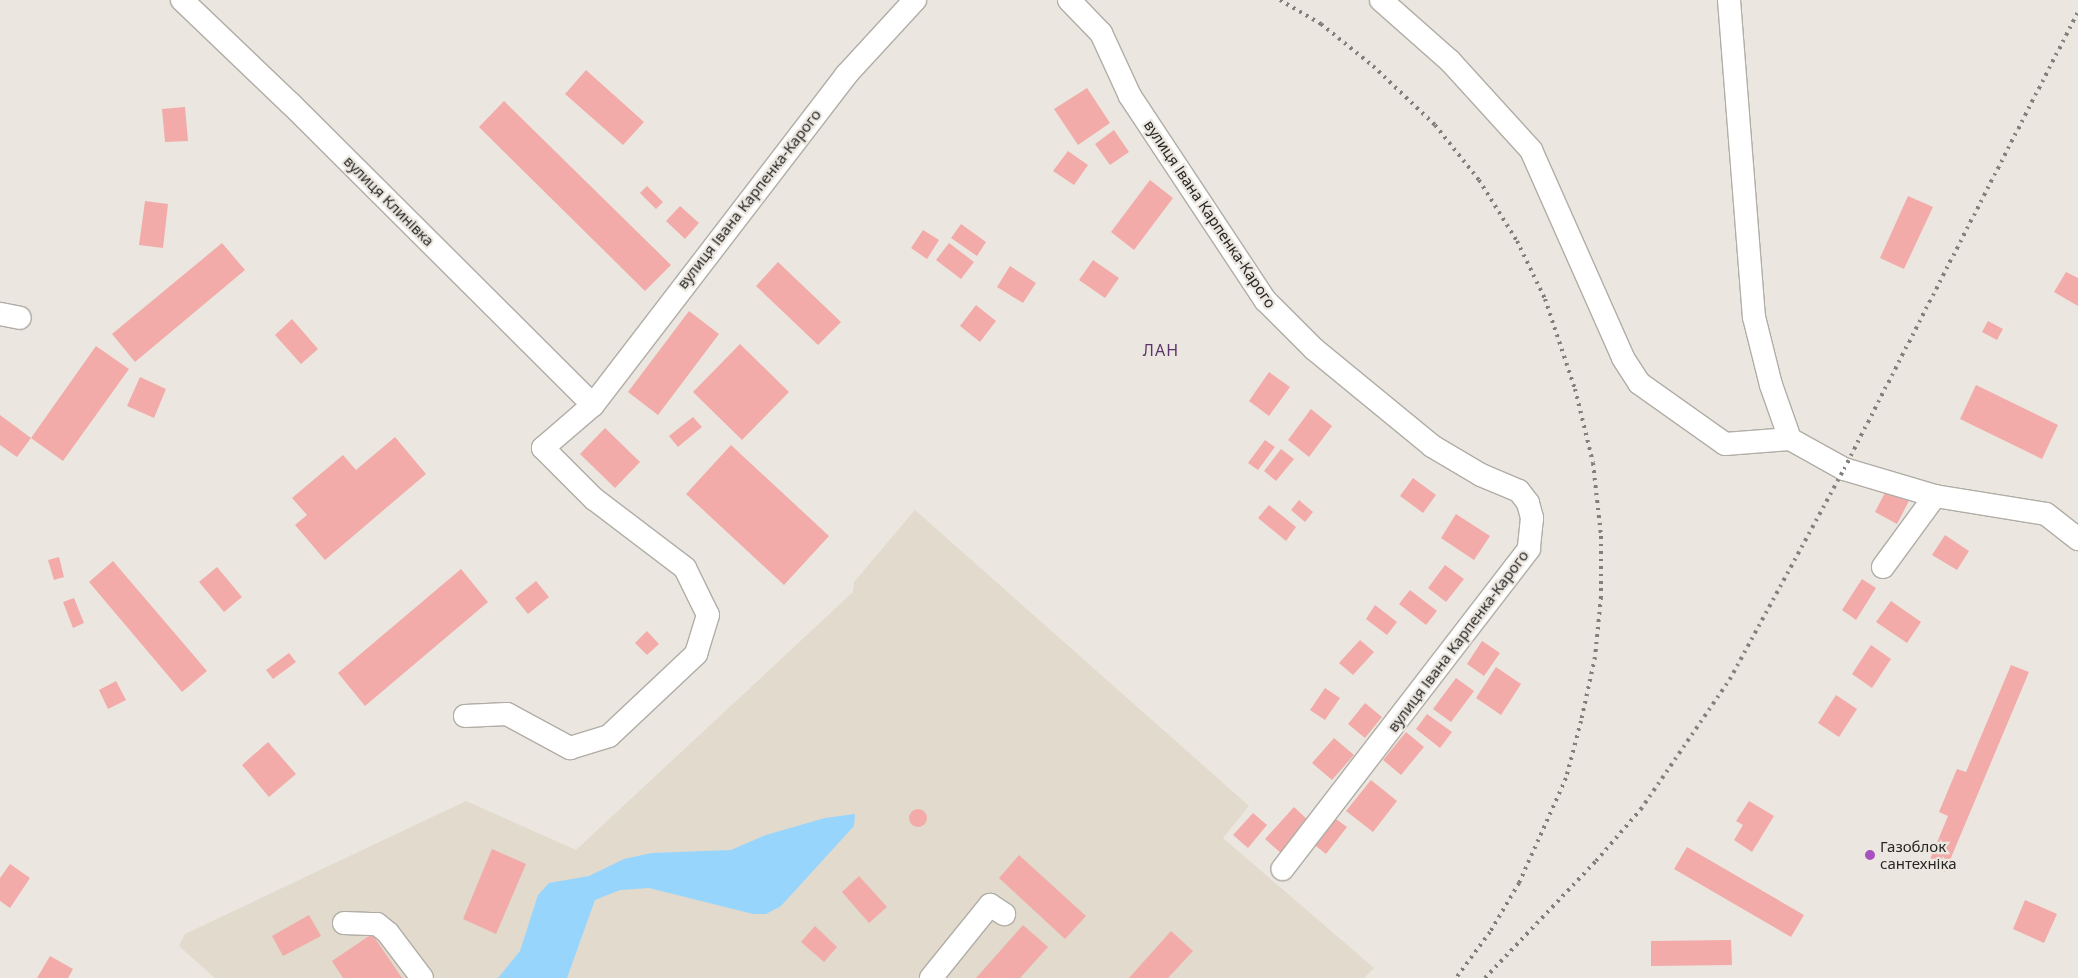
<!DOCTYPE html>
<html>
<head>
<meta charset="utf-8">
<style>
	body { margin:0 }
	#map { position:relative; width:2078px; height:978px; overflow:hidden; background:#ebe7e0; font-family:"Noto Sans",sans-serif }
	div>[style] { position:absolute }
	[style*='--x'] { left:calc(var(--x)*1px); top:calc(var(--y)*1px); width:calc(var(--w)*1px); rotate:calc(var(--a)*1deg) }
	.built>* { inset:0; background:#e1dacd }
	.water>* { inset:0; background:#97d5fd }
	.building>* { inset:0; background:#f2aba8 }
	.round { border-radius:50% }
	.roads { filter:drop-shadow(1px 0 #b1ada6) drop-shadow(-1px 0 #b1ada6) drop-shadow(0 1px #b1ada6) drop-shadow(0 -1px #b1ada6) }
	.minor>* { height:22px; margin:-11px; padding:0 11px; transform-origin:11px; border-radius:11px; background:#fff }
	.rail>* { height:4px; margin-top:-2px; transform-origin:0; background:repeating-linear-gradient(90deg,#817f7a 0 2.5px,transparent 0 7.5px) }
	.dots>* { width:14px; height:14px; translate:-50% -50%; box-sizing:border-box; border:2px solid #ebe7e0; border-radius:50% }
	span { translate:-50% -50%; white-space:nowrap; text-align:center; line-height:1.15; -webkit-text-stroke:4.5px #ebe7e0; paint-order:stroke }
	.street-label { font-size:15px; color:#282724 }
	.poi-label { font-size:15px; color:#282724 }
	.left { translate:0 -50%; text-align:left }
	.neighbourhood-label { font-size:16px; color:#5d346a; letter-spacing:1px }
</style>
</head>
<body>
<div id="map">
	<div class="built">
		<div style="clip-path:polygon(915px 510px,1249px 806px,1223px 838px,1374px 968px,1364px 978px,215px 978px,179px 946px,185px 934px,466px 801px,576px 850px,853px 592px,854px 582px)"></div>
	</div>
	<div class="water">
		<div style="clip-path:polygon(855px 814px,854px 826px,781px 906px,766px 914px,753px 914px,649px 888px,620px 890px,595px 900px,567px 978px,498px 978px,520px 951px,538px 895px,549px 883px,589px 876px,624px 859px,652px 853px,731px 850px,766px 835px,825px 818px)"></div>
	</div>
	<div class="building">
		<div style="clip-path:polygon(586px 70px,644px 122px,623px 145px,565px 94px)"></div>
		<div style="clip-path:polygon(1087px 88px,1110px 123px,1078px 145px,1054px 109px)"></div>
		<div style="clip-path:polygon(504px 101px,671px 265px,645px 291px,479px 127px)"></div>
		<div style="clip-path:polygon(185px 107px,188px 141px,165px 142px,162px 109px)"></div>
		<div style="clip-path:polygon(1114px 130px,1129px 152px,1110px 165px,1095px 144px)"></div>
		<div style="clip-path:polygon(1068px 151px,1088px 165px,1074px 185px,1053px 171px)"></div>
		<div style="clip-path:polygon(1150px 180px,1173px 198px,1134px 250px,1111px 232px)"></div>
		<div style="clip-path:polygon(647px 186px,663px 202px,656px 209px,640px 193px)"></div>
		<div style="clip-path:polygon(1908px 196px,1933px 207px,1904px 269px,1880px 258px)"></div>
		<div style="clip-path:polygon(145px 201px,168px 204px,163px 248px,139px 245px)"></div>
		<div style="clip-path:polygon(680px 206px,699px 223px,685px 239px,666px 221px)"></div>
		<div style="clip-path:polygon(961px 224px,986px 242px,977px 256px,951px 238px)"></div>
		<div style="clip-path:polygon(923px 230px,939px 240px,927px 259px,911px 248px)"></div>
		<div style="clip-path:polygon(222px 243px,245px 270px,135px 362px,112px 334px)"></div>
		<div style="clip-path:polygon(949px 243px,974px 262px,961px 279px,936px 260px)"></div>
		<div style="clip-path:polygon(1093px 260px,1119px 278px,1105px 298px,1079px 280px)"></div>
		<div style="clip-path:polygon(778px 262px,841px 322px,818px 345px,756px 286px)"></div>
		<div style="clip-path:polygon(1010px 266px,1036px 283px,1023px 303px,997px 287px)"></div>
		<div style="clip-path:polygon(2066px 272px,2078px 278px,2078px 306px,2054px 292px)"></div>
		<div style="clip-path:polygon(976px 305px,996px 321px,980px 342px,960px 326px)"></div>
		<div style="clip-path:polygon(689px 311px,719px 334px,658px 415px,628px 392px)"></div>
		<div style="clip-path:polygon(292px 319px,318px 349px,301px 364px,275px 335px)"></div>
		<div style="clip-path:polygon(1988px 321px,2003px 329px,1997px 340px,1982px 332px)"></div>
		<div style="clip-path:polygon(740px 344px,789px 392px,742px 440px,693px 392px)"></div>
		<div style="clip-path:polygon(96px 346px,129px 369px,63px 461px,31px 438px,17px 457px,0 445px,0 415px,31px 438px)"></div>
		<div style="clip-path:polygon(1269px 372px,1290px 387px,1269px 416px,1249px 401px)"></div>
		<div style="clip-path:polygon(140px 377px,166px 389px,154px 418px,127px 406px)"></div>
		<div style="clip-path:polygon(1976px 385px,2058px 425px,2042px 459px,1960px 419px)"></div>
		<div style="clip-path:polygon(1311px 409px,1332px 426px,1309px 457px,1288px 440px)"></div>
		<div style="clip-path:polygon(693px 417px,702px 427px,678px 447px,669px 436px)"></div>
		<div style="clip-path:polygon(605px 428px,640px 462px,615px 488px,580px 454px)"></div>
		<div style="clip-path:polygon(395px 437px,426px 474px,325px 560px,295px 525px,307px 515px,292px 498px,343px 455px,356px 470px)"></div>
		<div style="clip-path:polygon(1265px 440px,1275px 447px,1258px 470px,1248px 463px)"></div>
		<div style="clip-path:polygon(731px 445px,829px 536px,784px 585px,686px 494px)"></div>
		<div style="clip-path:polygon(1281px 449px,1294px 459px,1276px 481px,1264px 471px)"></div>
		<div style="clip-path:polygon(1413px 478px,1436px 495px,1423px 513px,1400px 496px)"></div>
		<div style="clip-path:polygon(1890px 483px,1912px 495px,1897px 524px,1875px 512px)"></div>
		<div style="clip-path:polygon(1299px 500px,1313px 512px,1305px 522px,1291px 510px)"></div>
		<div style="clip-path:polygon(1269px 505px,1296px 527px,1286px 541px,1258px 518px)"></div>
		<div style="clip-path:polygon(1456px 514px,1490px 536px,1474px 560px,1441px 538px)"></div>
		<div style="clip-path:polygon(1945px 535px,1969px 551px,1957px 570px,1932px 555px)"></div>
		<div style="clip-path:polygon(59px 557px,64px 577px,54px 580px,48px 560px)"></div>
		<div style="clip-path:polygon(113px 561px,207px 671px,182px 692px,89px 582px)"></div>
		<div style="clip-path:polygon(1445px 565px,1464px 579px,1446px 602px,1428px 588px)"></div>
		<div style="clip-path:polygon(217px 567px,242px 597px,224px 612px,199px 582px)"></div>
		<div style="clip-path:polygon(461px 569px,488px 602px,365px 706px,338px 673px)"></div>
		<div style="clip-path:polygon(1862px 579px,1876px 588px,1856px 620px,1842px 610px)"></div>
		<div style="clip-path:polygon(536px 581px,549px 597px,528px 614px,515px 598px)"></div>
		<div style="clip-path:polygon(1410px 590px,1437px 611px,1426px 625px,1399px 604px)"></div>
		<div style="clip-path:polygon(74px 598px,84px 623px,73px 628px,63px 602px)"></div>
		<div style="clip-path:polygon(1891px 601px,1921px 622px,1907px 643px,1876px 622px)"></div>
		<div style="clip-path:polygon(1375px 605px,1397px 622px,1387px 635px,1366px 619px)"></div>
		<div style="clip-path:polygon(647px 631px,659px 644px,647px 655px,635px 643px)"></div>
		<div style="clip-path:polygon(1360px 640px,1374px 652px,1353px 675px,1339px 663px)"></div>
		<div style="clip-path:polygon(1482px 641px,1500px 653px,1484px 676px,1467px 664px)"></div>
		<div style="clip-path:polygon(1871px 645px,1891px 659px,1872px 688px,1852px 674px)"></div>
		<div style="clip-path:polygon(289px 653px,296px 662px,273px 679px,266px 670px)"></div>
		<div style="clip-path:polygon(2011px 665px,2029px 672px,1945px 872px,1928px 864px,1948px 816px,1939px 812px,1957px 769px,1966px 772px)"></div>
		<div style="clip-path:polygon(1496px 667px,1521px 684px,1501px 715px,1476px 698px)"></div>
		<div style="clip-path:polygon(1456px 678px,1474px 691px,1451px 722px,1433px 709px)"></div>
		<div style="clip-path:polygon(116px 681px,126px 700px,108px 709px,99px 690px)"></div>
		<div style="clip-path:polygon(1325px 688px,1340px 698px,1325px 720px,1310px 710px)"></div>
		<div style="clip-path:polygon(1836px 695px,1857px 709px,1839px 737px,1818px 723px)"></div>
		<div style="clip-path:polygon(1365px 703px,1382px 717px,1365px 738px,1348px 724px)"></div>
		<div style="clip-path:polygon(1427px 714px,1452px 732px,1440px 748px,1416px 729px)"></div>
		<div style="clip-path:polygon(1406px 732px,1424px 747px,1401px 775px,1383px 760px)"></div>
		<div style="clip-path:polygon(1334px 738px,1354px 755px,1332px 780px,1312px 763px)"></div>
		<div style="clip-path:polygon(268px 742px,296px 774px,269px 797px,242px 765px)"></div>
		<div style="clip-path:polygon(1371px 780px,1397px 801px,1373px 832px,1346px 811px)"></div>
		<div style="clip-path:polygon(1749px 801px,1774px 816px,1752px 852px,1734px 840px,1743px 825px,1736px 821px)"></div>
		<div style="clip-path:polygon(1294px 807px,1310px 822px,1282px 854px,1265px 839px)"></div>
		<div class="round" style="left:909px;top:809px;width:18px;height:18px"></div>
		<div style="clip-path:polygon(1253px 813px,1267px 825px,1248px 848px,1233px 835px)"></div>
		<div style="clip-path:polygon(1332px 816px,1347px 827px,1326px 854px,1312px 843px)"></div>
		<div style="clip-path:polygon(1687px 847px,1804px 915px,1791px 937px,1674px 869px)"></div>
		<div style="clip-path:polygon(492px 849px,526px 864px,496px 934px,463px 919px)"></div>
		<div style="clip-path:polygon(1019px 855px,1086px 916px,1065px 939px,999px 878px)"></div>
		<div style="clip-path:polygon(10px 864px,30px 878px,10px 908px,0 901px,0 878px)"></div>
		<div style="clip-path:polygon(859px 876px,887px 907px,869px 923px,842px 892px)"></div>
		<div style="clip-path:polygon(2025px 900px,2057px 914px,2044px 943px,2013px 929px)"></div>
		<div style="clip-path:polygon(309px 915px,321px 936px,283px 956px,272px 936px)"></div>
		<div style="clip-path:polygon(1023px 925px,1048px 947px,1020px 978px,976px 978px)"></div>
		<div style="clip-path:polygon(815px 926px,837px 947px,824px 962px,801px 942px)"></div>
		<div style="clip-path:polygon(1171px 931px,1193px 951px,1168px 978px,1129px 978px)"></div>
		<div style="clip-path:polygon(372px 934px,402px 978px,343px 978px,332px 961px)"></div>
		<div style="clip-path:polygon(1731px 940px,1732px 965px,1651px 966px,1651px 941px)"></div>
		<div style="clip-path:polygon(50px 956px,73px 969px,68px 978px,37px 978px)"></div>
	</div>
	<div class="roads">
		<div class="minor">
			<div style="--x:182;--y:0;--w:151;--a:43.7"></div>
			<div style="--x:291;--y:104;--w:426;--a:44.9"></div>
			<div style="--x:1069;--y:0;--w:46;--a:45.9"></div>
			<div style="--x:1101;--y:33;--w:69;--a:65.3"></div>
			<div style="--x:1130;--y:96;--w:245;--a:56.5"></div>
			<div style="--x:1265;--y:300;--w:69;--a:45"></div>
			<div style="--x:1314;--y:349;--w:153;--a:39.4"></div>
			<div style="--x:1432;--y:446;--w:57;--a:30.6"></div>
			<div style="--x:1481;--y:475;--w:41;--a:22.8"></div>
			<div style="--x:1519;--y:491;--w:15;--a:53"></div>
			<div style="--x:1528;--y:503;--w:16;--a:75"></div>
			<div style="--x:1532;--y:518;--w:31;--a:96"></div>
			<div style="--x:1529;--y:549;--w:404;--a:127.6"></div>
			<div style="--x:1381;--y:0;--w:92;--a:41.5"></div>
			<div style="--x:1450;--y:61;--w:120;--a:47.7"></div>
			<div style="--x:1531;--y:150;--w:227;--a:66.1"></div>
			<div style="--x:1623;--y:358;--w:30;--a:57"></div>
			<div style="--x:1639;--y:383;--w:105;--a:35.3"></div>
			<div style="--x:1725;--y:444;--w:65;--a:-4.4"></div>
			<div style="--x:1790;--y:439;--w:62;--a:29.1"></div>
			<div style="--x:1844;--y:469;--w:95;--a:16.5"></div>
			<div style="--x:1935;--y:496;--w:112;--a:9.2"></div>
			<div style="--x:2046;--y:514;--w:41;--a:38"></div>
			<div style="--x:1729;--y:0;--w:318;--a:85.5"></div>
			<div style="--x:1754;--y:317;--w:70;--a:76"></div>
			<div style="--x:1771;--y:385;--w:57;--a:70.6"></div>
			<div style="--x:0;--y:314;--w:20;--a:11"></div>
			<div style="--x:1883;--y:567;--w:88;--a:-53.8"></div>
			<div style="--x:465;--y:716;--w:42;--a:-2.7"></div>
			<div style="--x:507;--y:714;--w:72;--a:28.4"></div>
			<div style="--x:570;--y:748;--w:41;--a:-17.1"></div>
			<div style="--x:609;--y:736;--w:120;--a:-43.3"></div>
			<div style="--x:696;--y:654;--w:41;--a:-72.9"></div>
			<div style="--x:708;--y:615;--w:52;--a:-116.1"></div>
			<div style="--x:685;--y:568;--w:114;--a:-142.8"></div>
			<div style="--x:594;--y:499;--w:72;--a:-135"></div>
			<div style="--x:543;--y:448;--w:66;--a:-40.7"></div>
			<div style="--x:593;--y:405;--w:416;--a:-52.5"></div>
			<div style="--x:846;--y:75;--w:102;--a:-47.4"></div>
			<div style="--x:344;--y:923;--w:33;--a:2"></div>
			<div style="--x:377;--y:924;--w:14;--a:39"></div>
			<div style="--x:388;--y:933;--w:56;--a:52.9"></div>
			<div style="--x:931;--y:978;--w:94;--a:-51.1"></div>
			<div style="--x:990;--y:905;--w:17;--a:33"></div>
		</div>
	</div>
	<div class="rail">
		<div style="--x:1280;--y:0;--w:48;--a:30.3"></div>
		<div style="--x:1321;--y:24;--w:67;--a:38.9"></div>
		<div style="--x:1373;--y:66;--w:86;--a:43.6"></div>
		<div style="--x:1435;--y:125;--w:70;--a:51.3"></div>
		<div style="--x:1479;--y:180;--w:72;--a:58.1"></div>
		<div style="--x:1517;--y:241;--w:64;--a:64.2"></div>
		<div style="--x:1545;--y:299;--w:95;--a:71.6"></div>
		<div style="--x:1575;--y:389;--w:76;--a:76.3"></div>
		<div style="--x:1593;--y:463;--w:73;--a:83.7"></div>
		<div style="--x:1601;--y:536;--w:61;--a:90"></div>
		<div style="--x:1601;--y:597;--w:60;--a:95.7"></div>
		<div style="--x:1595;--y:657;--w:66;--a:102.3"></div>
		<div style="--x:1581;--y:721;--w:59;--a:104.7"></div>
		<div style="--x:1566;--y:778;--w:115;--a:114.1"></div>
		<div style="--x:1519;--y:883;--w:57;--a:120.6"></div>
		<div style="--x:1490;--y:932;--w:57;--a:126.5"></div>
		<div style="--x:1485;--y:978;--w:161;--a:-46.5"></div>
		<div style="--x:1596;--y:861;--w:69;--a:-49.1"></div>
		<div style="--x:1641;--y:809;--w:158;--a:-55.6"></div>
		<div style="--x:1730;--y:679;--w:239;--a:-61.5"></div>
		<div style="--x:1844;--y:469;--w:513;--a:-62.89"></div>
	</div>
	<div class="dots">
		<div style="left:1870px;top:855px;background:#a651bf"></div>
	</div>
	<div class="street-label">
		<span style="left:749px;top:199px;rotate:-52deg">вулиця Івана Карпенка-Карого</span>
		<span style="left:389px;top:201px;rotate:45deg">вулиця Клинівка</span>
		<span style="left:1210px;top:214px;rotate:56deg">вулиця Івана Карпенка-Карого</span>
		<span style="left:1458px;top:641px;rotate:-53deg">вулиця Івана Карпенка-Карого</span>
	</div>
	<div class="poi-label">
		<span class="left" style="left:1880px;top:855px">Газоблок<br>сантехніка</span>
	</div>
	<div class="neighbourhood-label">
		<span style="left:1161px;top:350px">ЛАН</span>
	</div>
</div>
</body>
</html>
